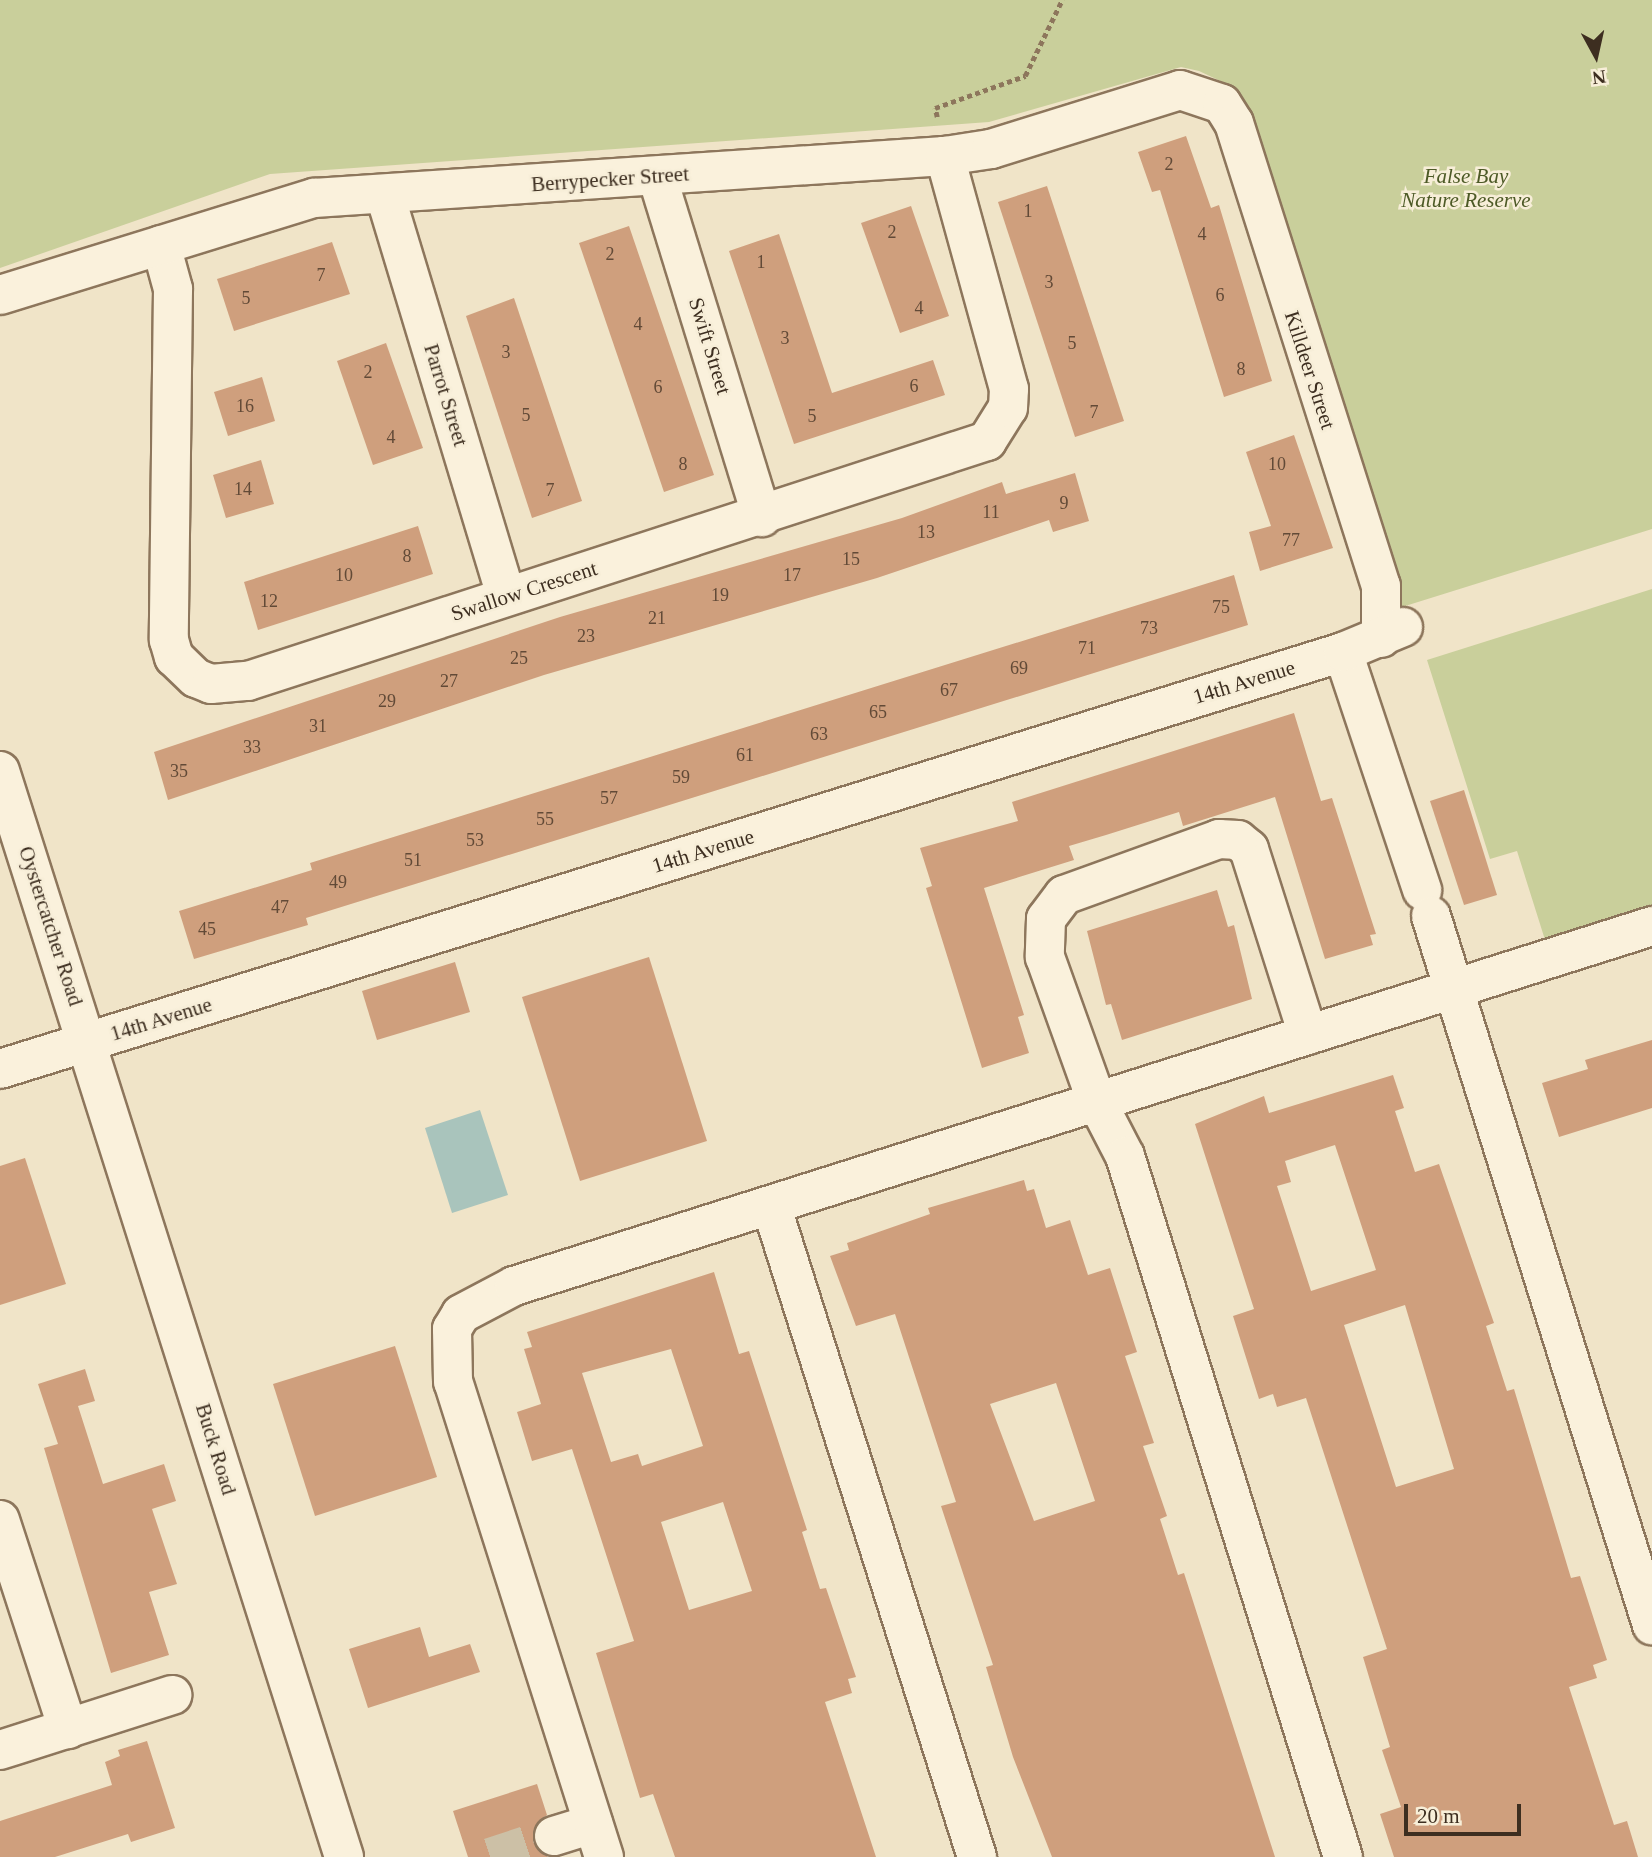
<!DOCTYPE html>
<html>
<head>
<meta charset="utf-8">
<style>
	body { margin:0 }
	#map { position:relative; width:1652px; height:1857px; overflow:hidden; background:#f0e4c8; font-family:Georgia,serif }
	div>[style] { position:absolute }
	[style*='--x'] { left:calc(var(--x)*1px); top:calc(var(--y)*1px); width:calc(var(--w)*1px); rotate:calc(var(--a)*1deg) }
	.green>* { inset:0; background:#c9cf9b }
	.water>* { inset:0; background:#a9c4bc }
	.building>* { inset:0; background:#cf9f7d }
	.street-tunnel>* { height:38px; margin-top:-19px; transform-origin:0; background:repeating-linear-gradient(90deg,#ccc0a6 0 38px,transparent 0 57px) }
	.path>* { height:4.5px; margin-top:-2.25px; transform-origin:0; background:repeating-linear-gradient(90deg,#8d765c 0 5px,transparent 0 8.5px) }
	.roads { filter:drop-shadow(2px 0 #8d765c) drop-shadow(-2px 0 #8d765c) drop-shadow(0 2px #8d765c) drop-shadow(0 -2px #8d765c) }
	.street>* { height:38px; margin:-19px; padding:0 19px; transform-origin:19px; border-radius:19px; background:#faf1dc }
	span { translate:-50% -50%; white-space:nowrap; text-align:center; line-height:1.15; -webkit-text-stroke:5px #f7eed8; paint-order:stroke }
	.number-label { font-size:18px; color:#624a37 }
	.number-label span { -webkit-text-stroke-width:0 }
	.park-label { font-size:21px; color:#4d5a26; font-style:italic }
	.street-label { font-size:21px; color:#3d2e20 }
	.north { position:absolute; left:1561px; top:21px; width:70px; height:70px; -webkit-text-stroke:5px #f7eed8; paint-order:stroke; rotate:172deg; font-size:19px; font-weight:700; line-height:28px; text-align:center; color:#3d2e20 }
	.north::after { content:''; display:block; margin:auto; width:24px; height:32px; background:#3d2e20; clip-path:polygon(50% 0,100% 100%,50% 72%,0 100%) }
	.scale { position:absolute; left:1404px; top:1804px; width:117px; height:32px; box-sizing:border-box; border:4px solid #3d2e20; border-top:0; padding-left:9px; font-size:21px; line-height:24px; white-space:nowrap; color:#3d2e20; -webkit-text-stroke:5px #f7eed8; paint-order:stroke }
</style>
</head>
<body>
<div id="map">
	<div class="green">
		<div style="clip-path:polygon(0 0,1652px 0,1652px 529px,1402px 607px,1242px 97px,1229px 85px,1199px 71px,1181px 67px,989px 122px,270px 174px,0 268px)"></div>
		<div style="clip-path:polygon(1652px 589px,1652px 909px,1546px 943px,1517px 851px,1490px 859px,1427px 660px)"></div>
	</div>
	<div class="water">
		<div style="clip-path:polygon(480px 1110px,508px 1195px,452px 1213px,425px 1128px)"></div>
	</div>
	<div class="building">
		<div style="clip-path:polygon(1186px 136px,1211px 208px,1219px 205px,1272px 381px,1224px 397px,1160px 190px,1152px 192px,1138px 152px)"></div>
		<div style="clip-path:polygon(1047px 186px,1124px 421px,1075px 437px,998px 202px)"></div>
		<div style="clip-path:polygon(911px 206px,949px 316px,900px 333px,861px 223px)"></div>
		<div style="clip-path:polygon(629px 226px,714px 475px,664px 492px,579px 243px)"></div>
		<div style="clip-path:polygon(779px 234px,832px 393px,933px 360px,945px 395px,794px 444px,729px 251px)"></div>
		<div style="clip-path:polygon(332px 242px,350px 294px,234px 331px,217px 279px)"></div>
		<div style="clip-path:polygon(514px 298px,582px 501px,532px 518px,466px 316px)"></div>
		<div style="clip-path:polygon(386px 343px,423px 448px,373px 465px,337px 361px)"></div>
		<div style="clip-path:polygon(262px 377px,275px 421px,228px 436px,214px 392px)"></div>
		<div style="clip-path:polygon(1294px 435px,1333px 548px,1260px 571px,1249px 532px,1271px 526px,1246px 452px)"></div>
		<div style="clip-path:polygon(261px 460px,274px 504px,226px 518px,213px 475px)"></div>
		<div style="clip-path:polygon(1075px 473px,1089px 521px,1053px 532px,1049px 520px,877px 578px,544px 675px,168px 800px,154px 752px,560px 617px,902px 518px,1002px 482px,1006px 494px)"></div>
		<div style="clip-path:polygon(418px 526px,433px 574px,258px 630px,244px 582px)"></div>
		<div style="clip-path:polygon(1234px 575px,1248px 625px,306px 918px,308px 925px,194px 959px,179px 911px,312px 870px,310px 863px)"></div>
		<div style="clip-path:polygon(1294px 713px,1321px 801px,1332px 798px,1376px 934px,1370px 935px,1373px 945px,1325px 959px,1275px 797px,1183px 826px,1179px 812px,1106px 835px,1069px 846px,1074px 860px,984px 888px,1024px 1015px,1018px 1017px,1029px 1053px,982px 1068px,926px 888px,932px 886px,920px 848px,1018px 821px,1012px 802px)"></div>
		<div style="clip-path:polygon(1464px 790px,1497px 895px,1464px 905px,1430px 801px)"></div>
		<div style="clip-path:polygon(1217px 890px,1228px 927px,1234px 925px,1252px 999px,1122px 1040px,1111px 1004px,1106px 1005px,1087px 931px)"></div>
		<div style="clip-path:polygon(649px 957px,707px 1141px,580px 1181px,522px 997px)"></div>
		<div style="clip-path:polygon(455px 962px,470px 1012px,377px 1040px,362px 991px)"></div>
		<div style="clip-path:polygon(1652px 1040px,1652px 1108px,1559px 1137px,1542px 1083px,1588px 1069px,1585px 1060px)"></div>
		<div style="clip-path:polygon(evenodd,1393px 1075px,1404px 1108px,1395px 1111px,1415px 1172px,1439px 1164px,1494px 1323px,1486px 1326px,1507px 1391px,1514px 1389px,1571px 1578px,1580px 1576px,1607px 1660px,1593px 1665px,1597px 1678px,1569px 1687px,1614px 1825px,1627px 1821px,1638px 1857px,1394px 1857px,1380px 1814px,1401px 1807px,1382px 1750px,1390px 1747px,1363px 1657px,1387px 1649px,1306px 1398px,1277px 1407px,1273px 1394px,1259px 1399px,1233px 1316px,1254px 1309px,1195px 1124px,1264px 1096px,1269px 1113px,1393px 1075px,1335px 1145px,1376px 1270px,1311px 1291px,1277px 1186px,1291px 1182px,1285px 1161px,1335px 1145px,1393px 1075px,1405px 1305px,1454px 1469px,1396px 1487px,1344px 1325px,1405px 1305px)"></div>
		<div style="clip-path:polygon(25px 1158px,66px 1284px,0 1305px,0 1166px)"></div>
		<div style="clip-path:polygon(evenodd,1024px 1180px,1027px 1191px,1034px 1189px,1046px 1228px,1070px 1220px,1088px 1275px,1110px 1268px,1137px 1352px,1125px 1356px,1154px 1443px,1143px 1446px,1167px 1516px,1160px 1519px,1178px 1575px,1184px 1573px,1275px 1857px,1052px 1857px,1013px 1757px,986px 1667px,993px 1665px,941px 1506px,956px 1502px,895px 1314px,856px 1326px,830px 1256px,849px 1250px,847px 1243px,930px 1214px,928px 1208px,1024px 1180px,1056px 1383px,1095px 1501px,1034px 1521px,990px 1404px,1056px 1383px)"></div>
		<div style="clip-path:polygon(evenodd,714px 1272px,739px 1354px,749px 1351px,807px 1530px,802px 1532px,820px 1589px,826px 1588px,856px 1677px,848px 1679px,852px 1693px,825px 1702px,876px 1857px,675px 1857px,653px 1794px,640px 1798px,596px 1653px,634px 1641px,572px 1449px,532px 1461px,517px 1412px,541px 1404px,524px 1349px,532px 1347px,527px 1332px,714px 1272px,671px 1349px,703px 1446px,642px 1466px,638px 1454px,611px 1462px,582px 1373px,671px 1349px,714px 1272px,723px 1502px,752px 1591px,689px 1610px,661px 1522px,723px 1502px)"></div>
		<div style="clip-path:polygon(395px 1346px,437px 1477px,315px 1516px,273px 1384px)"></div>
		<div style="clip-path:polygon(85px 1369px,95px 1401px,78px 1406px,103px 1484px,164px 1464px,176px 1501px,152px 1509px,177px 1584px,149px 1592px,169px 1655px,111px 1673px,44px 1448px,58px 1444px,38px 1384px)"></div>
		<div style="clip-path:polygon(420px 1627px,429px 1657px,470px 1644px,480px 1672px,368px 1708px,349px 1649px)"></div>
		<div style="clip-path:polygon(147px 1741px,175px 1828px,131px 1842px,128px 1834px,55px 1857px,0 1857px,0 1821px,112px 1785px,105px 1762px,120px 1756px,118px 1750px)"></div>
		<div style="clip-path:polygon(537px 1784px,547px 1815px,538px 1822px,533px 1842px,548px 1857px,468px 1857px,453px 1811px)"></div>
	</div>
	<div class="street-tunnel">
		<div style="--x:490;--y:1857;--w:67;--a:-18.2"></div>
	</div>
	<div class="path">
		<div style="--x:937;--y:117;--w:9;--a:-103"></div>
		<div style="--x:935;--y:108;--w:96;--a:-19.6"></div>
		<div style="--x:1025;--y:76;--w:85;--a:-64"></div>
	</div>
	<div class="roads">
		<div class="street">
			<div style="--x:657;--y:176;--w:357;--a:72.9"></div>
			<div style="--x:385;--y:195;--w:418;--a:73.2"></div>
			<div style="--x:161;--y:245;--w:46;--a:74.7"></div>
			<div style="--x:173;--y:289;--w:351;--a:90.7"></div>
			<div style="--x:169;--y:640;--w:18;--a:74"></div>
			<div style="--x:174;--y:657;--w:30;--a:44"></div>
			<div style="--x:196;--y:678;--w:16;--a:22"></div>
			<div style="--x:211;--y:684;--w:37;--a:-5"></div>
			<div style="--x:248;--y:681;--w:777;--a:-17.99"></div>
			<div style="--x:987;--y:441;--w:39;--a:-58"></div>
			<div style="--x:1008;--y:408;--w:19;--a:-87"></div>
			<div style="--x:1009;--y:389;--w:242;--a:-105.4"></div>
			<div style="--x:0;--y:295;--w:329;--a:-17.2"></div>
			<div style="--x:314;--y:198;--w:632;--a:-3.81"></div>
			<div style="--x:945;--y:156;--w:47;--a:-8.7"></div>
			<div style="--x:991;--y:149;--w:198;--a:-17.3"></div>
			<div style="--x:1180;--y:90;--w:44;--a:18.4"></div>
			<div style="--x:1222;--y:104;--w:22;--a:58"></div>
			<div style="--x:1234;--y:123;--w:486;--a:72.4"></div>
			<div style="--x:1381;--y:586;--w:52;--a:90"></div>
			<div style="--x:1343;--y:652;--w:251;--a:71.6"></div>
			<div style="--x:0;--y:771;--w:1139;--a:72.42"></div>
			<div style="--x:1431;--y:916;--w:743;--a:72.69"></div>
			<div style="--x:1308;--y:1035;--w:195;--a:-107.6"></div>
			<div style="--x:1249;--y:849;--w:14;--a:-141"></div>
			<div style="--x:1238;--y:840;--w:19;--a:-177"></div>
			<div style="--x:1219;--y:839;--w:165;--a:160.1"></div>
			<div style="--x:1064;--y:895;--w:30;--a:127"></div>
			<div style="--x:1046;--y:919;--w:38;--a:92"></div>
			<div style="--x:1045;--y:957;--w:154;--a:70.3"></div>
			<div style="--x:1097;--y:1102;--w:61;--a:62.6"></div>
			<div style="--x:1125;--y:1156;--w:734;--a:72.73"></div>
			<div style="--x:0;--y:1069;--w:1406;--a:-17.25"></div>
			<div style="--x:1343;--y:652;--w:65;--a:-22.6"></div>
			<div style="--x:772;--y:1208;--w:681;--a:72.47"></div>
			<div style="--x:0;--y:1520;--w:220;--a:72"></div>
			<div style="--x:0;--y:1750;--w:181;--a:-17.7"></div>
			<div style="--x:554;--y:1836;--w:41;--a:-17.1"></div>
			<div style="--x:604;--y:1857;--w:498;--a:-107.6"></div>
			<div style="--x:453;--y:1382;--w:53;--a:-91.1"></div>
			<div style="--x:452;--y:1329;--w:17;--a:-59"></div>
			<div style="--x:461;--y:1314;--w:60;--a:-27.8"></div>
			<div style="--x:514;--y:1286;--w:1194;--a:-17.55"></div>
		</div>
	</div>
	<div class="number-label">
		<span style="left:1169px;top:164px">2</span>
		<span style="left:1028px;top:211px">1</span>
		<span style="left:892px;top:232px">2</span>
		<span style="left:1202px;top:234px">4</span>
		<span style="left:610px;top:254px">2</span>
		<span style="left:761px;top:262px">1</span>
		<span style="left:321px;top:275px">7</span>
		<span style="left:1049px;top:282px">3</span>
		<span style="left:1220px;top:295px">6</span>
		<span style="left:246px;top:298px">5</span>
		<span style="left:919px;top:308px">4</span>
		<span style="left:638px;top:324px">4</span>
		<span style="left:785px;top:338px">3</span>
		<span style="left:1072px;top:343px">5</span>
		<span style="left:506px;top:352px">3</span>
		<span style="left:1241px;top:369px">8</span>
		<span style="left:368px;top:372px">2</span>
		<span style="left:914px;top:386px">6</span>
		<span style="left:658px;top:387px">6</span>
		<span style="left:245px;top:406px">16</span>
		<span style="left:1094px;top:412px">7</span>
		<span style="left:526px;top:415px">5</span>
		<span style="left:812px;top:416px">5</span>
		<span style="left:391px;top:437px">4</span>
		<span style="left:683px;top:464px">8</span>
		<span style="left:1277px;top:464px">10</span>
		<span style="left:243px;top:489px">14</span>
		<span style="left:550px;top:490px">7</span>
		<span style="left:1064px;top:503px">9</span>
		<span style="left:991px;top:512px">11</span>
		<span style="left:926px;top:532px">13</span>
		<span style="left:1291px;top:540px">77</span>
		<span style="left:407px;top:556px">8</span>
		<span style="left:851px;top:559px">15</span>
		<span style="left:344px;top:575px">10</span>
		<span style="left:792px;top:575px">17</span>
		<span style="left:720px;top:595px">19</span>
		<span style="left:269px;top:601px">12</span>
		<span style="left:1221px;top:607px">75</span>
		<span style="left:657px;top:618px">21</span>
		<span style="left:1149px;top:628px">73</span>
		<span style="left:586px;top:636px">23</span>
		<span style="left:1087px;top:648px">71</span>
		<span style="left:519px;top:658px">25</span>
		<span style="left:1019px;top:668px">69</span>
		<span style="left:449px;top:681px">27</span>
		<span style="left:949px;top:690px">67</span>
		<span style="left:387px;top:701px">29</span>
		<span style="left:878px;top:712px">65</span>
		<span style="left:318px;top:726px">31</span>
		<span style="left:819px;top:734px">63</span>
		<span style="left:252px;top:747px">33</span>
		<span style="left:745px;top:755px">61</span>
		<span style="left:179px;top:771px">35</span>
		<span style="left:681px;top:777px">59</span>
		<span style="left:609px;top:798px">57</span>
		<span style="left:545px;top:819px">55</span>
		<span style="left:475px;top:840px">53</span>
		<span style="left:413px;top:860px">51</span>
		<span style="left:338px;top:882px">49</span>
		<span style="left:280px;top:907px">47</span>
		<span style="left:207px;top:929px">45</span>
	</div>
	<div class="park-label">
		<span style="left:1466px;top:188px">False Bay<br>Nature Reserve</span>
	</div>
	<div class="street-label">
		<span style="left:610px;top:179px;rotate:-4deg">Berrypecker Street</span>
		<span style="left:710px;top:346px;rotate:73deg">Swift Street</span>
		<span style="left:1310px;top:370px;rotate:72deg">Killdeer Street</span>
		<span style="left:446px;top:395px;rotate:73deg">Parrot Street</span>
		<span style="left:524px;top:591px;rotate:-18deg">Swallow Crescent</span>
		<span style="left:1244px;top:682px;rotate:-17deg">14th Avenue</span>
		<span style="left:703px;top:851px;rotate:-17deg">14th Avenue</span>
		<span style="left:51px;top:926px;rotate:72deg">Oystercatcher Road</span>
		<span style="left:161px;top:1019px;rotate:-17deg">14th Avenue</span>
		<span style="left:216px;top:1449px;rotate:73deg">Buck Road</span>
	</div>
	<div class="north">N</div>
	<div class="scale">20 m</div>
</div>
</body>
</html>
